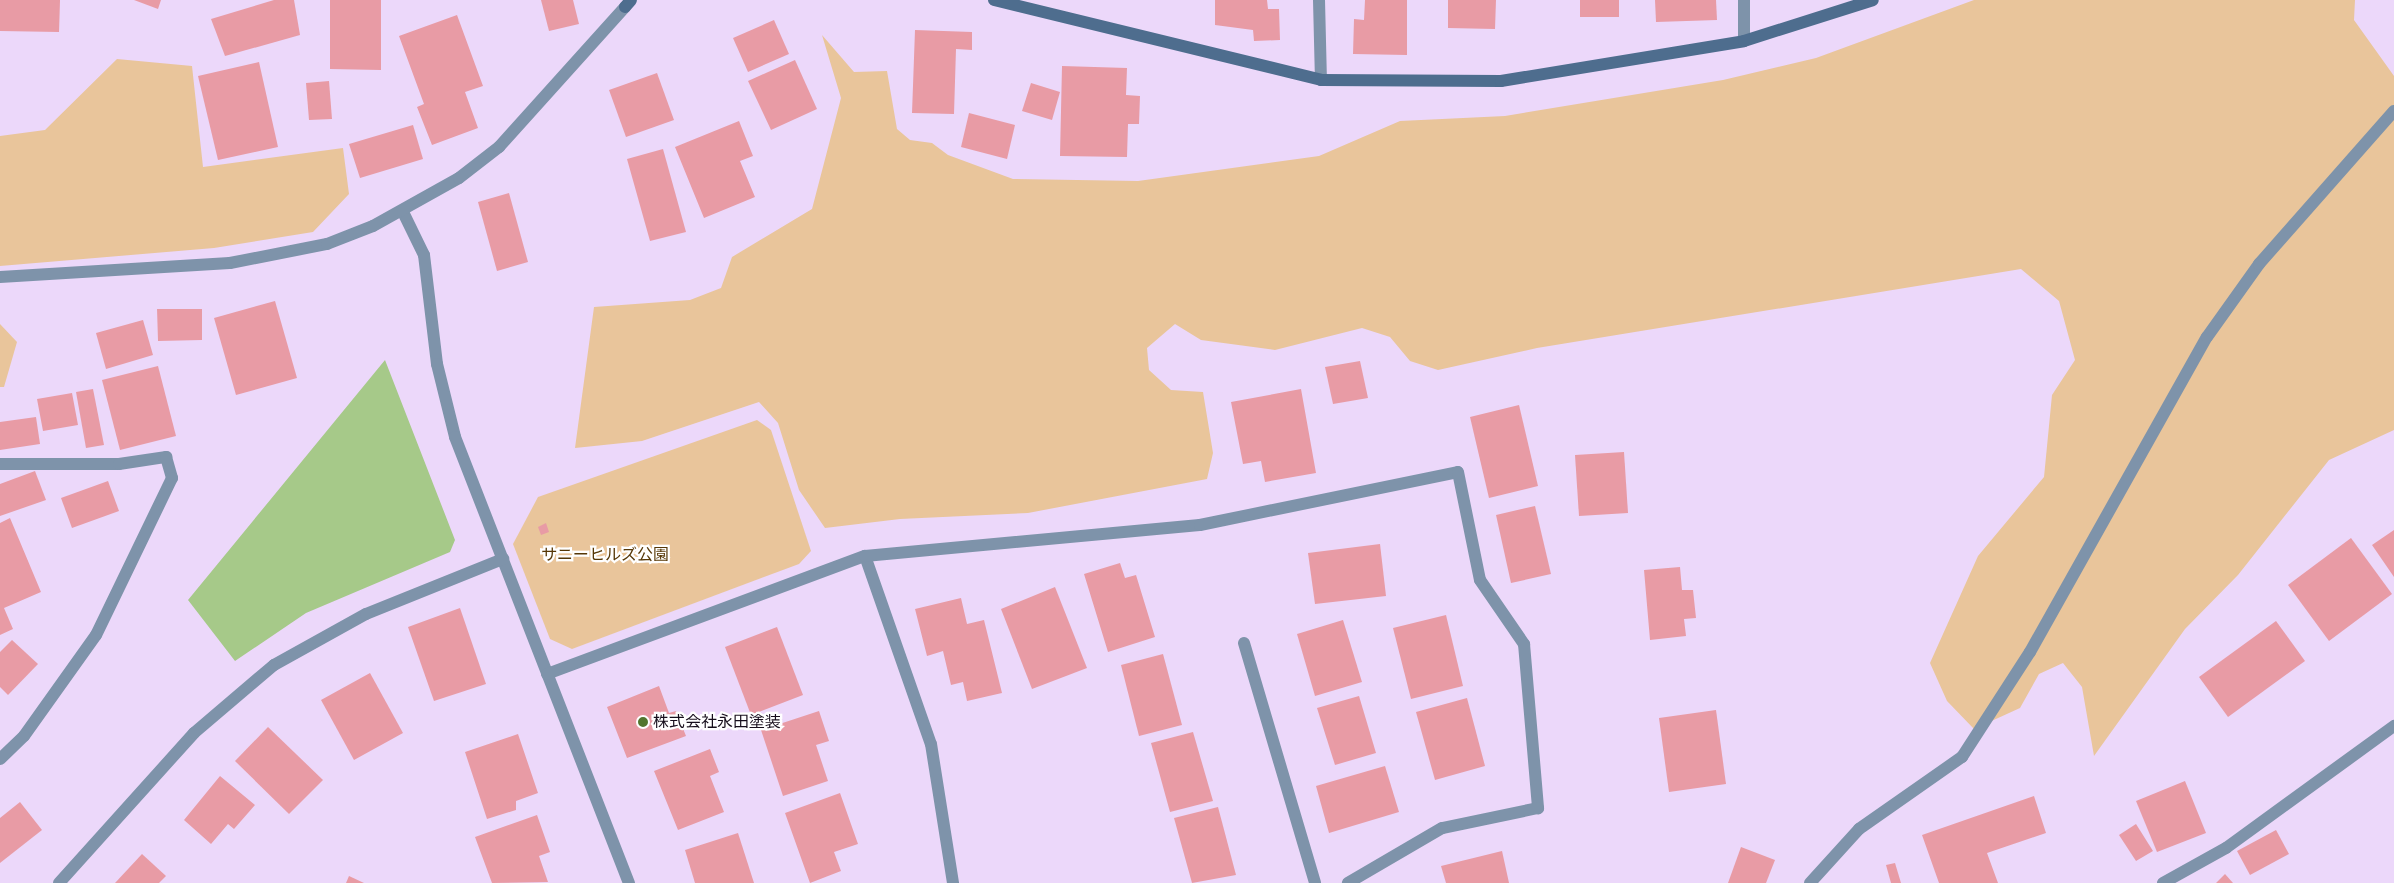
<!DOCTYPE html>
<html>
<head>
<meta charset="utf-8">
<style>
	body { margin:0 }
	#map { position:relative; width:2394px; height:883px; overflow:hidden; background:#ecd8fa; font-family:"Source Sans 3","Noto Sans JP",sans-serif }
	div>[style] { position:absolute }
	[style*='--x'] { left:calc(var(--x)*1px); top:calc(var(--y)*1px); width:calc(var(--w)*1px); rotate:calc(var(--a)*1deg) }
	.green>* { inset:0; background:#e9c59b }
	.water>* { inset:0; background:#a6c989 }
	.building>* { inset:0; background:#e89ba5 }
	.street>* { height:12px; margin:-6px; padding:0 6px; transform-origin:6px; border-radius:6px; background:#7e93aa }
	.secondary>* { height:12px; margin:-6px; padding:0 6px; transform-origin:6px; border-radius:6px; background:#4e6d8e }
	.dots>* { width:14px; height:14px; translate:-50% -50%; box-sizing:border-box; border:2px solid #fff; border-radius:50% }
	span { translate:-50% -50%; white-space:nowrap; text-align:center; line-height:1.15; -webkit-text-stroke:4.5px #fff; paint-order:stroke }
	.park-label { font-size:16px; color:#563706 }
	.poi-label { font-size:16px; color:#160d1b }
	.left { translate:0 -50%; text-align:left }
</style>
</head>
<body>
<div id="map">
	<div class="green">
		<div style="clip-path:polygon(1974px 0,2355px 0,2354px 20px,2394px 76px,2394px 430px,2329px 460px,2238px 575px,2185px 629px,2094px 756px,2082px 687px,2063px 663px,2039px 674px,2020px 708px,1974px 729px,1947px 701px,1930px 663px,1978px 556px,2044px 477px,2052px 395px,2075px 360px,2059px 301px,2021px 269px,1537px 348px,1438px 370px,1410px 361px,1390px 337px,1362px 328px,1275px 350px,1201px 340px,1175px 324px,1147px 348px,1149px 370px,1171px 390px,1203px 392px,1213px 453px,1207px 479px,1028px 513px,900px 519px,825px 528px,799px 490px,778px 423px,759px 402px,642px 441px,575px 448px,594px 307px,690px 300px,721px 288px,732px 257px,812px 209px,841px 98px,822px 35px,854px 72px,887px 71px,897px 129px,910px 140px,932px 143px,948px 155px,1013px 179px,1138px 181px,1319px 156px,1400px 121px,1505px 116px,1723px 80px,1816px 58px)"></div>
		<div style="clip-path:polygon(117px 59px,192px 66px,203px 167px,343px 148px,349px 194px,313px 232px,214px 248px,0 266px,0 136px,45px 130px)"></div>
		<div style="clip-path:polygon(0 324px,17px 342px,4px 387px,0 387px)"></div>
		<div style="clip-path:polygon(757px 420px,771px 430px,811px 551px,799px 564px,572px 649px,550px 639px,513px 544px,538px 497px)"></div>
	</div>
	<div class="water">
		<div style="clip-path:polygon(385px 360px,455px 540px,450px 552px,306px 613px,235px 661px,188px 600px)"></div>
	</div>
	<div class="building">
		<div style="clip-path:polygon(0 0,60px 0,59px 32px,0 31px)"></div>
		<div style="clip-path:polygon(134px 0,161px 0,158px 9px)"></div>
		<div style="clip-path:polygon(274px 0,294px 0,300px 35px,225px 56px,211px 19px)"></div>
		<div style="clip-path:polygon(330px 0,381px 0,381px 70px,330px 69px)"></div>
		<div style="clip-path:polygon(541px 0,573px 0,579px 24px,549px 31px)"></div>
		<div style="clip-path:polygon(1215px 0,1267px 0,1268px 9px,1279px 9px,1280px 40px,1254px 41px,1253px 30px,1215px 25px)"></div>
		<div style="clip-path:polygon(1365px 0,1407px 0,1407px 55px,1353px 54px,1354px 19px,1364px 20px)"></div>
		<div style="clip-path:polygon(1448px 0,1496px 0,1495px 29px,1448px 28px)"></div>
		<div style="clip-path:polygon(1580px 0,1619px 0,1619px 17px,1580px 17px)"></div>
		<div style="clip-path:polygon(1655px 0,1716px 0,1717px 20px,1656px 22px)"></div>
		<div style="clip-path:polygon(457px 15px,483px 86px,465px 92px,478px 128px,432px 145px,417px 107px,424px 104px,399px 36px)"></div>
		<div style="clip-path:polygon(774px 20px,789px 54px,748px 72px,733px 38px)"></div>
		<div style="clip-path:polygon(915px 30px,972px 32px,972px 50px,956px 49px,954px 114px,912px 113px)"></div>
		<div style="clip-path:polygon(795px 60px,817px 109px,771px 130px,748px 81px)"></div>
		<div style="clip-path:polygon(259px 62px,278px 147px,218px 160px,198px 76px)"></div>
		<div style="clip-path:polygon(1062px 66px,1127px 68px,1126px 95px,1140px 96px,1139px 124px,1128px 124px,1127px 157px,1060px 156px)"></div>
		<div style="clip-path:polygon(657px 73px,674px 120px,626px 137px,609px 90px)"></div>
		<div style="clip-path:polygon(329px 81px,332px 119px,309px 120px,306px 83px)"></div>
		<div style="clip-path:polygon(1031px 83px,1060px 92px,1052px 120px,1022px 111px)"></div>
		<div style="clip-path:polygon(969px 113px,1015px 125px,1007px 159px,961px 147px)"></div>
		<div style="clip-path:polygon(739px 121px,753px 156px,740px 161px,755px 197px,704px 218px,675px 147px)"></div>
		<div style="clip-path:polygon(413px 125px,423px 159px,360px 178px,349px 144px)"></div>
		<div style="clip-path:polygon(663px 149px,686px 232px,650px 241px,627px 159px)"></div>
		<div style="clip-path:polygon(509px 193px,528px 262px,497px 271px,478px 202px)"></div>
		<div style="clip-path:polygon(275px 301px,297px 378px,236px 395px,214px 318px)"></div>
		<div style="clip-path:polygon(157px 309px,202px 309px,202px 340px,158px 341px)"></div>
		<div style="clip-path:polygon(143px 320px,153px 355px,106px 369px,96px 333px)"></div>
		<div style="clip-path:polygon(1360px 361px,1368px 398px,1333px 404px,1325px 367px)"></div>
		<div style="clip-path:polygon(158px 366px,176px 436px,120px 450px,102px 380px)"></div>
		<div style="clip-path:polygon(93px 389px,104px 445px,86px 448px,76px 392px)"></div>
		<div style="clip-path:polygon(1301px 389px,1316px 473px,1265px 482px,1261px 461px,1243px 464px,1231px 402px)"></div>
		<div style="clip-path:polygon(72px 393px,78px 425px,43px 431px,37px 399px)"></div>
		<div style="clip-path:polygon(1519px 405px,1538px 486px,1489px 498px,1470px 417px)"></div>
		<div style="clip-path:polygon(36px 417px,40px 444px,0 450px,0 422px)"></div>
		<div style="clip-path:polygon(1624px 452px,1628px 513px,1579px 516px,1575px 455px)"></div>
		<div style="clip-path:polygon(35px 471px,46px 500px,0 516px,0 484px)"></div>
		<div style="clip-path:polygon(108px 481px,119px 511px,72px 528px,61px 498px)"></div>
		<div style="clip-path:polygon(1535px 506px,1551px 574px,1511px 583px,1496px 515px)"></div>
		<div style="clip-path:polygon(10px 518px,41px 592px,4px 608px,13px 629px,0 635px,0 523px)"></div>
		<div style="clip-path:polygon(546px 523px,549px 532px,541px 535px,538px 527px)"></div>
		<div style="clip-path:polygon(2394px 530px,2394px 577px,2372px 545px)"></div>
		<div style="clip-path:polygon(2351px 538px,2392px 594px,2329px 641px,2288px 585px)"></div>
		<div style="clip-path:polygon(1380px 544px,1386px 596px,1315px 604px,1308px 553px)"></div>
		<div style="clip-path:polygon(1120px 563px,1125px 578px,1136px 575px,1155px 637px,1108px 652px,1084px 574px)"></div>
		<div style="clip-path:polygon(1680px 567px,1682px 590px,1693px 590px,1696px 618px,1684px 619px,1686px 636px,1650px 640px,1644px 570px)"></div>
		<div style="clip-path:polygon(1055px 587px,1087px 668px,1032px 689px,1001px 609px)"></div>
		<div style="clip-path:polygon(961px 598px,967px 624px,984px 620px,1002px 693px,967px 701px,963px 682px,951px 685px,943px 651px,927px 656px,915px 609px)"></div>
		<div style="clip-path:polygon(460px 608px,486px 684px,434px 701px,408px 627px)"></div>
		<div style="clip-path:polygon(1446px 615px,1463px 686px,1411px 699px,1393px 628px)"></div>
		<div style="clip-path:polygon(1343px 620px,1362px 682px,1315px 696px,1297px 634px)"></div>
		<div style="clip-path:polygon(2276px 621px,2305px 661px,2228px 717px,2199px 677px)"></div>
		<div style="clip-path:polygon(777px 627px,803px 695px,751px 715px,725px 647px)"></div>
		<div style="clip-path:polygon(12px 640px,38px 664px,8px 695px,0 687px,0 652px)"></div>
		<div style="clip-path:polygon(1163px 654px,1182px 725px,1139px 736px,1121px 665px)"></div>
		<div style="clip-path:polygon(370px 673px,403px 733px,354px 760px,321px 700px)"></div>
		<div style="clip-path:polygon(659px 686px,669px 713px,676px 711px,686px 736px,627px 758px,607px 707px)"></div>
		<div style="clip-path:polygon(1359px 696px,1376px 753px,1335px 765px,1317px 708px)"></div>
		<div style="clip-path:polygon(1467px 698px,1485px 766px,1435px 780px,1416px 712px)"></div>
		<div style="clip-path:polygon(1716px 710px,1726px 784px,1669px 792px,1659px 718px)"></div>
		<div style="clip-path:polygon(819px 711px,829px 741px,816px 745px,828px 781px,783px 796px,761px 730px)"></div>
		<div style="clip-path:polygon(268px 727px,323px 780px,289px 814px,235px 761px)"></div>
		<div style="clip-path:polygon(1193px 732px,1213px 801px,1170px 812px,1151px 743px)"></div>
		<div style="clip-path:polygon(518px 734px,538px 793px,516px 801px,516px 810px,487px 819px,465px 752px)"></div>
		<div style="clip-path:polygon(710px 749px,719px 772px,710px 776px,724px 812px,678px 830px,654px 771px)"></div>
		<div style="clip-path:polygon(1385px 766px,1399px 812px,1329px 833px,1316px 786px)"></div>
		<div style="clip-path:polygon(220px 776px,255px 805px,234px 829px,228px 824px,211px 844px,184px 820px)"></div>
		<div style="clip-path:polygon(2185px 781px,2206px 833px,2157px 852px,2136px 801px)"></div>
		<div style="clip-path:polygon(840px 793px,858px 844px,834px 852px,841px 871px,810px 883px,785px 813px)"></div>
		<div style="clip-path:polygon(2034px 796px,2046px 833px,1987px 853px,1998px 883px,1939px 883px,1922px 835px)"></div>
		<div style="clip-path:polygon(20px 802px,42px 830px,0 863px,0 818px)"></div>
		<div style="clip-path:polygon(1218px 807px,1236px 875px,1192px 883px,1174px 818px)"></div>
		<div style="clip-path:polygon(537px 815px,550px 852px,539px 856px,548px 882px,492px 883px,475px 837px)"></div>
		<div style="clip-path:polygon(2136px 824px,2153px 851px,2136px 861px,2119px 835px)"></div>
		<div style="clip-path:polygon(2276px 830px,2289px 854px,2250px 875px,2237px 851px)"></div>
		<div style="clip-path:polygon(738px 833px,754px 883px,695px 883px,685px 850px)"></div>
		<div style="clip-path:polygon(1741px 847px,1775px 860px,1766px 883px,1728px 883px)"></div>
		<div style="clip-path:polygon(1502px 851px,1509px 883px,1446px 883px,1441px 866px)"></div>
		<div style="clip-path:polygon(142px 854px,166px 876px,159px 883px,115px 883px)"></div>
		<div style="clip-path:polygon(1895px 863px,1901px 883px,1891px 883px,1886px 865px)"></div>
		<div style="clip-path:polygon(2225px 874px,2233px 883px,2216px 883px)"></div>
		<div style="clip-path:polygon(349px 876px,364px 883px,346px 883px)"></div>
	</div>
	<div class="street">
		<div style="--x:1319;--y:0;--w:80;--a:88.6"></div>
		<div style="--x:1744;--y:41;--w:41;--a:-90"></div>
		<div style="--x:403;--y:212;--w:48;--a:64"></div>
		<div style="--x:424;--y:255;--w:110;--a:83.2"></div>
		<div style="--x:437;--y:364;--w:75;--a:76.1"></div>
		<div style="--x:455;--y:437;--w:479;--a:68.7"></div>
		<div style="--x:0;--y:277;--w:230;--a:-3.5"></div>
		<div style="--x:230;--y:263;--w:99;--a:-11.1"></div>
		<div style="--x:327;--y:244;--w:49;--a:-21.4"></div>
		<div style="--x:373;--y:226;--w:98;--a:-29.2"></div>
		<div style="--x:459;--y:178;--w:51;--a:-37.8"></div>
		<div style="--x:499;--y:147;--w:188;--a:-48"></div>
		<div style="--x:0;--y:464;--w:119;--a:0"></div>
		<div style="--x:119;--y:464;--w:48;--a:-8.5"></div>
		<div style="--x:166;--y:457;--w:22;--a:74"></div>
		<div style="--x:172;--y:478;--w:174;--a:115.8"></div>
		<div style="--x:96;--y:635;--w:124;--a:125.5"></div>
		<div style="--x:24;--y:736;--w:33;--a:136"></div>
		<div style="--x:865;--y:556;--w:199;--a:70.7"></div>
		<div style="--x:931;--y:744;--w:141;--a:81"></div>
		<div style="--x:1244;--y:643;--w:250;--a:73.5"></div>
		<div style="--x:547;--y:674;--w:339;--a:-20.4"></div>
		<div style="--x:865;--y:556;--w:336;--a:-5.3"></div>
		<div style="--x:1200;--y:525;--w:263;--a:-11.6"></div>
		<div style="--x:1458;--y:472;--w:110;--a:78.5"></div>
		<div style="--x:1480;--y:580;--w:78;--a:55.5"></div>
		<div style="--x:1524;--y:644;--w:165;--a:85.1"></div>
		<div style="--x:1538;--y:808;--w:98;--a:168.2"></div>
		<div style="--x:1442;--y:828;--w:109;--a:149.7"></div>
		<div style="--x:59;--y:883;--w:202;--a:-48"></div>
		<div style="--x:194;--y:733;--w:105;--a:-40.4"></div>
		<div style="--x:274;--y:665;--w:105;--a:-29"></div>
		<div style="--x:366;--y:614;--w:148;--a:-21.9"></div>
		<div style="--x:1810;--y:883;--w:73;--a:-47.8"></div>
		<div style="--x:1859;--y:829;--w:126;--a:-35"></div>
		<div style="--x:1962;--y:757;--w:125;--a:-57.1"></div>
		<div style="--x:2030;--y:652;--w:361;--a:-60.7"></div>
		<div style="--x:2207;--y:337;--w:90;--a:-54.5"></div>
		<div style="--x:2259;--y:264;--w:204;--a:-48.6"></div>
		<div style="--x:2163;--y:883;--w:72;--a:-29.1"></div>
		<div style="--x:2226;--y:848;--w:208;--a:-36"></div>
	</div>
	<div class="secondary">
		<div style="--x:994;--y:0;--w:337;--a:13.7"></div>
		<div style="--x:1321;--y:80;--w:180;--a:0.3"></div>
		<div style="--x:1501;--y:81;--w:246;--a:-9.3"></div>
		<div style="--x:1744;--y:41;--w:135;--a:-17.6"></div>
		<div style="--x:625;--y:7;--w:9;--a:-49"></div>
	</div>
	<div class="dots">
		<div style="left:643px;top:722px;background:#52752e"></div>
	</div>
	<div class="park-label">
		<span style="left:605px;top:555px">サニーヒルズ公園</span>
	</div>
	<div class="poi-label">
		<span class="left" style="left:653px;top:722px">株式会社永田塗装</span>
	</div>
</div>
</body>
</html>
